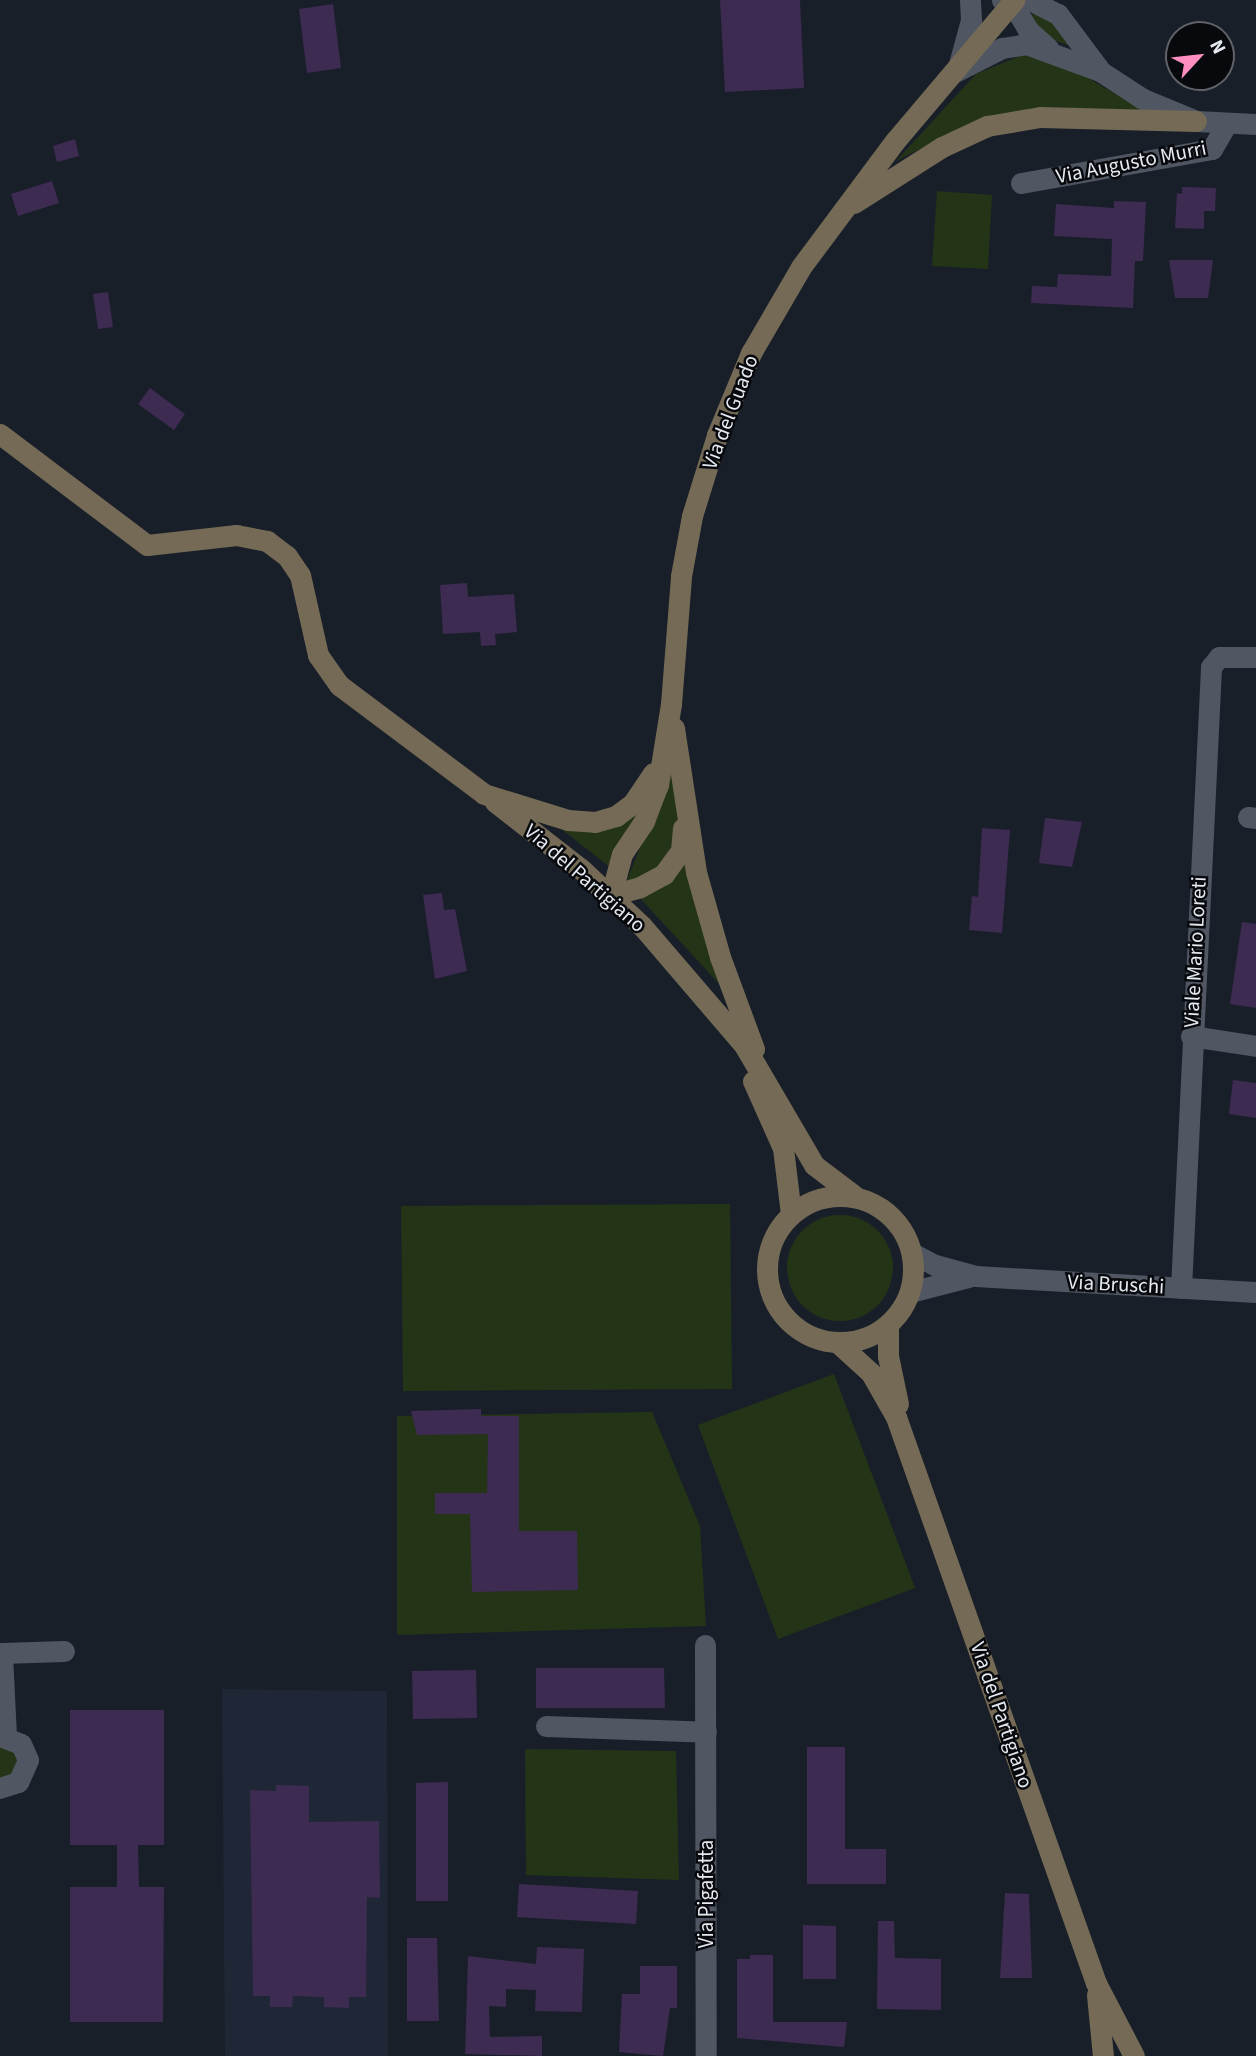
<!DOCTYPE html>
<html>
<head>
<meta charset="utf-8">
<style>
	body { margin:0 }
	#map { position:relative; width:1256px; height:2056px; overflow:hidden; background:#191f29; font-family:"Source Sans 3",sans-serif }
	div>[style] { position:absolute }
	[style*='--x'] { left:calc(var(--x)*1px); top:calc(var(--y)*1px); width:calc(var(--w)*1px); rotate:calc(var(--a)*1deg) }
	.built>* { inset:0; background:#1f2736 }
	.green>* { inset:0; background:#243517 }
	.round { border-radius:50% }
	.building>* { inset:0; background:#3d2b52 }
	.street>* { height:21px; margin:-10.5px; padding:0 10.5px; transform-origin:10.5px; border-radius:10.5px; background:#505763 }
	.secondary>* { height:21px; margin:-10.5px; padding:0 10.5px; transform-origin:10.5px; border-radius:10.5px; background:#746a55 }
	.secondary>.ring { margin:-10.5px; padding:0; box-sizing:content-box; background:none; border:21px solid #746a55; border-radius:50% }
	span { translate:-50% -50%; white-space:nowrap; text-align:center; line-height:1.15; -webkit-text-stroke:5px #07090d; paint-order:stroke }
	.street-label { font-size:21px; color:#e4e8ef }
	.north { position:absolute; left:1165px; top:21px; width:70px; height:70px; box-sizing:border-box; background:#07090d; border:2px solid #5f6267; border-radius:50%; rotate:63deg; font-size:19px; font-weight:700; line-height:28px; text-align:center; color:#e4e8ef }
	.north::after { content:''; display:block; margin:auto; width:24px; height:32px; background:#fd8ebf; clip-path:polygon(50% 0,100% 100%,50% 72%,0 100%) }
</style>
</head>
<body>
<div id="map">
	<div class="built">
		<div style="clip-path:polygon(222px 1689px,387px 1691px,388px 2056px,225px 2056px)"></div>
	</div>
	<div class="green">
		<div style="clip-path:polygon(1032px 9px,1046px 12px,1073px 47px,1051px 39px,1033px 21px)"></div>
		<div style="clip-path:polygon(1027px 53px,1083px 75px,1143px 110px,1039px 107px,978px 120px,896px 161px,976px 74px)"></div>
		<div style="clip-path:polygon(937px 191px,992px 195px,988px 269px,932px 266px)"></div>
		<div style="clip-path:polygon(672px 766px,679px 798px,678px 834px,657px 871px,626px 883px)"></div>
		<div style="clip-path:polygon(643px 807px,611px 868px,555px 824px)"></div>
		<div style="clip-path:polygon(687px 853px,724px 989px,639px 897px)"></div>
		<div style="clip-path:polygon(730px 1204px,732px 1389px,403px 1391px,401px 1206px)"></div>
		<div class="round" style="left:787px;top:1215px;width:106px;height:106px"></div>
		<div style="clip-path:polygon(834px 1374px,915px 1588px,778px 1639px,698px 1425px)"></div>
		<div style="clip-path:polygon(652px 1412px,700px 1526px,706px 1626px,397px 1635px,397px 1416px)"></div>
		<div style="clip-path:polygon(0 1744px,17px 1753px,17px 1771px,0 1780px)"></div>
		<div style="clip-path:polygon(525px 1749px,676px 1751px,679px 1880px,526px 1875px)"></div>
	</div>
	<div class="building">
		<div style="clip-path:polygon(720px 0,800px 0,804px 88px,725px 92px)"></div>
		<div style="clip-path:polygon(333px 4px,341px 68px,307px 73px,299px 9px)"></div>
		<div style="clip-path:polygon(75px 139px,79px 156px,57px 162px,53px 146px)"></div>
		<div style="clip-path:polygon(52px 181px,59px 203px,18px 216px,11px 194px)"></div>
		<div style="clip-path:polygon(1182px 187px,1216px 188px,1215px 211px,1204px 211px,1204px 229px,1175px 228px,1177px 193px,1182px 194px)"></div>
		<div style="clip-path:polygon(1114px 201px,1146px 202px,1143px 261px,1135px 261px,1133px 308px,1031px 303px,1032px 286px,1057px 287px,1058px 274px,1111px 276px,1112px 239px,1054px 236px,1056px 204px,1114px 208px)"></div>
		<div style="clip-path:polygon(1169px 260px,1213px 260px,1208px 298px,1175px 298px)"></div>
		<div style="clip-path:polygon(108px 292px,113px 327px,98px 329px,93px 294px)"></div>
		<div style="clip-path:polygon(150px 388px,185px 414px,174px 430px,138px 404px)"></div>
		<div style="clip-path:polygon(467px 583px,468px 597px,514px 594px,517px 632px,495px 634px,496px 645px,481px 646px,480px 632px,443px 634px,440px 585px)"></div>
		<div style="clip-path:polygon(1045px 818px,1082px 822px,1072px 867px,1039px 863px)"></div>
		<div style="clip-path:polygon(982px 828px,1010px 830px,1002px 933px,969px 930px,972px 896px,978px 897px)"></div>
		<div style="clip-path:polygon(442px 893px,444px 910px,455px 909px,467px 971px,435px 979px,423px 895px)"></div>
		<div style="clip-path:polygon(1242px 922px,1256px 924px,1256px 1008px,1230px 1004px)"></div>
		<div style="clip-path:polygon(1233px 1080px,1256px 1083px,1256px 1118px,1229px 1114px)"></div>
		<div style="clip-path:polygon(481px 1409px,481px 1416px,519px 1416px,519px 1531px,577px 1531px,578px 1590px,472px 1592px,470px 1514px,435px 1514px,435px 1493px,487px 1493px,488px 1434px,417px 1435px,411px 1411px)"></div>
		<div style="clip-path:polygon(536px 1668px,664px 1668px,665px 1708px,536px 1708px)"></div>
		<div style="clip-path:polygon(476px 1670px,477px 1718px,413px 1719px,412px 1671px)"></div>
		<div style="clip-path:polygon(70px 1710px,164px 1710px,164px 1845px,138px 1845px,139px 1887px,164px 1887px,163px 2022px,70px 2022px,70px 1887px,117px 1887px,117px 1845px,70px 1845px)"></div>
		<div style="clip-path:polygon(807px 1747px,845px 1747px,845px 1849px,886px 1849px,886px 1884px,807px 1884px)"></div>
		<div style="clip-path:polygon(448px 1782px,448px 1901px,416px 1901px,416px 1783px)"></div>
		<div style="clip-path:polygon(276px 1785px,309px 1786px,309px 1822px,379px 1821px,380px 1898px,367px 1897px,366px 1997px,349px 1997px,349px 2008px,324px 2007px,324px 1997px,293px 1996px,292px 2007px,270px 2007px,270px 1996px,253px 1996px,250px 1790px,276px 1791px)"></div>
		<div style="clip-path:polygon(519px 1884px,638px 1891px,636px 1924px,517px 1917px)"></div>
		<div style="clip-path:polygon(1005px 1893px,1029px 1894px,1032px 1978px,1000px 1978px)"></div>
		<div style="clip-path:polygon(878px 1921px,894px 1921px,895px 1958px,941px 1959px,941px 2010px,877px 2009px)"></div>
		<div style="clip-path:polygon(803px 1925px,836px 1926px,836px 1979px,803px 1979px)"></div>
		<div style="clip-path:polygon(407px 1938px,437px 1938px,439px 2021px,407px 2021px)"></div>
		<div style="clip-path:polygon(537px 1947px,584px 1949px,582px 2012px,535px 2011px,536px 1990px,506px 1989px,506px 2007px,489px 2006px,490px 2037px,542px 2036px,542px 2056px,465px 2054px,468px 1956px,536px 1964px)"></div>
		<div style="clip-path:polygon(750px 1955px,773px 1955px,773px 2022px,847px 2022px,844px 2047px,737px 2038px,737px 1959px,750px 1959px)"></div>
		<div style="clip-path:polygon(640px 1966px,677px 1966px,677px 2008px,670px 2008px,663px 2056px,619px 2052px,622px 1994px,640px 1994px)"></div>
	</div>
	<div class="street">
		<div style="--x:1002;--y:0;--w:10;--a:17"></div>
		<div style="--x:1012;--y:3;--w:31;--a:59"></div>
		<div style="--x:1028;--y:30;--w:27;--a:42"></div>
		<div style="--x:1030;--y:0;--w:31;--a:27"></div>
		<div style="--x:1058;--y:14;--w:69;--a:53.3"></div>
		<div style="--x:959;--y:64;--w:46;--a:-74.7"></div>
		<div style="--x:971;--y:20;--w:20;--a:-93"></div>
		<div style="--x:955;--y:72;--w:53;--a:-27.1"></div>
		<div style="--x:1002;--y:48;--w:24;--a:-9"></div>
		<div style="--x:1026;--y:44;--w:79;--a:20"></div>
		<div style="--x:1100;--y:71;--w:51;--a:33.1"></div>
		<div style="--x:1143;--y:99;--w:57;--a:22.5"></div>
		<div style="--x:1196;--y:121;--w:60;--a:2.9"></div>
		<div style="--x:1021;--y:183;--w:194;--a:-10.1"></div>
		<div style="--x:1212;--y:149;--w:30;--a:-60"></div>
		<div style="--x:1248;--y:817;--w:8;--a:7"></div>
		<div style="--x:1191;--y:1036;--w:66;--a:8.7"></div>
		<div style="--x:912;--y:1253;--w:26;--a:28"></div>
		<div style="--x:935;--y:1265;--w:42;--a:15"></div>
		<div style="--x:976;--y:1276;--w:280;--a:3.3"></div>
		<div style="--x:1181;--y:1288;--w:622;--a:-87.23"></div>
		<div style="--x:1211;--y:667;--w:13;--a:-51"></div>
		<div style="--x:1219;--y:657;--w:37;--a:0"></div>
		<div style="--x:910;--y:1292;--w:61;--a:-14.3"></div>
		<div style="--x:705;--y:1645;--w:411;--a:89.9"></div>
		<div style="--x:546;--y:1726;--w:160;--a:2.1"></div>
		<div style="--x:0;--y:1736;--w:22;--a:21"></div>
		<div style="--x:21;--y:1744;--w:17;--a:66"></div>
		<div style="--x:28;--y:1760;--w:24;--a:114"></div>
		<div style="--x:18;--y:1782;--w:19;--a:162"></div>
		<div style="--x:6;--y:1736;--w:83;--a:-92.8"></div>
		<div style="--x:2;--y:1653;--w:62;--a:-1.8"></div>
	</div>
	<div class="secondary">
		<div style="--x:854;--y:203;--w:104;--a:-32.5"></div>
		<div style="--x:942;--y:147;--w:50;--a:-25"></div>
		<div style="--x:987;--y:126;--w:54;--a:-9.6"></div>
		<div style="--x:1040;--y:117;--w:156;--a:1.5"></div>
		<div style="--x:0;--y:434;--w:184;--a:37.1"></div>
		<div style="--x:147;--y:545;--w:90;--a:-6.4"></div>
		<div style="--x:236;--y:535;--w:32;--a:11"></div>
		<div style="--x:267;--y:541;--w:25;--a:37"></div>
		<div style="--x:287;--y:556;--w:23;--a:56"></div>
		<div style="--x:300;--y:575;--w:82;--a:77.3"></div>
		<div style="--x:318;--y:655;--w:37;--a:55"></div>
		<div style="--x:339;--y:685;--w:181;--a:36.9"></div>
		<div style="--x:484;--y:794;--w:88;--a:17.2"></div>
		<div style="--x:568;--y:820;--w:27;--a:4"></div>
		<div style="--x:595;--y:822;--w:22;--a:-16"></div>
		<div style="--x:616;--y:816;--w:21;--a:-37"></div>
		<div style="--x:633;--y:803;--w:36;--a:-56"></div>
		<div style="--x:674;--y:728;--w:146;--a:81.3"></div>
		<div style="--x:696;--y:872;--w:88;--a:74.2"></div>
		<div style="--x:720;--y:957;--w:98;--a:69.7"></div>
		<div style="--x:495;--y:802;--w:109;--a:37.9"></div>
		<div style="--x:581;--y:869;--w:83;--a:43.1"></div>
		<div style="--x:642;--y:926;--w:157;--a:49.4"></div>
		<div style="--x:744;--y:1045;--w:139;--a:59.7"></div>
		<div style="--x:814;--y:1165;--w:51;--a:37.1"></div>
		<div style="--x:611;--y:895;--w:42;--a:-75"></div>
		<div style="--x:622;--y:854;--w:40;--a:-56"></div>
		<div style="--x:644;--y:821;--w:39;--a:-69"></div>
		<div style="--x:658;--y:785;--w:82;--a:-80.9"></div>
		<div style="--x:671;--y:704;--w:128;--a:-85.5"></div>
		<div style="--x:681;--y:576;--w:61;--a:-79.6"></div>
		<div style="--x:692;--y:516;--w:85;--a:-72.8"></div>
		<div style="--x:717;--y:435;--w:89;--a:-67.5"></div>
		<div style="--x:751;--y:353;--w:99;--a:-59.8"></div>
		<div style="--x:801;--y:267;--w:157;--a:-53.3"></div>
		<div style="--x:895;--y:141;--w:185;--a:-49.8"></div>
		<div style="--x:611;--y:895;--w:30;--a:-15"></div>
		<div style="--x:640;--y:887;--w:27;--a:-28"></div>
		<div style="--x:664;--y:874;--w:29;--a:-54"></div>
		<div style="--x:681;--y:851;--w:23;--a:-85"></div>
		<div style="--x:753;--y:1081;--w:73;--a:65.9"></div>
		<div style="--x:783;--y:1148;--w:66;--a:83.1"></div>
		<div class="ring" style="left:767px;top:1196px;width:125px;height:125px"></div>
		<div style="--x:888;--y:1325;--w:31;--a:90"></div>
		<div style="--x:888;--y:1356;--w:49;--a:78.2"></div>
		<div style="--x:838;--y:1343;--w:45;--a:42.3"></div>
		<div style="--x:871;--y:1373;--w:51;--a:60.4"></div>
		<div style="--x:896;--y:1417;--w:600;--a:70.54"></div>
		<div style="--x:1096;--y:1983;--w:82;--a:62.5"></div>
		<div style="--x:1097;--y:1995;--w:61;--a:84.4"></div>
	</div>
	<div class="street-label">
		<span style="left:1131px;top:162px;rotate:-11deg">Via Augusto Murri</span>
		<span style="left:730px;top:412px;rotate:-69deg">Via del Guado</span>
		<span style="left:585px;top:878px;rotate:41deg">Via del Partigiano</span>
		<span style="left:1195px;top:952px;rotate:-87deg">Viale Mario Loreti</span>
		<span style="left:1116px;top:1284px;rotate:3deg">Via Bruschi</span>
		<span style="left:1002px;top:1715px;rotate:71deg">Via del Partigiano</span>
		<span style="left:706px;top:1894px;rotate:-90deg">Via Pigafetta</span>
	</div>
	<div class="north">N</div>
</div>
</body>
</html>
